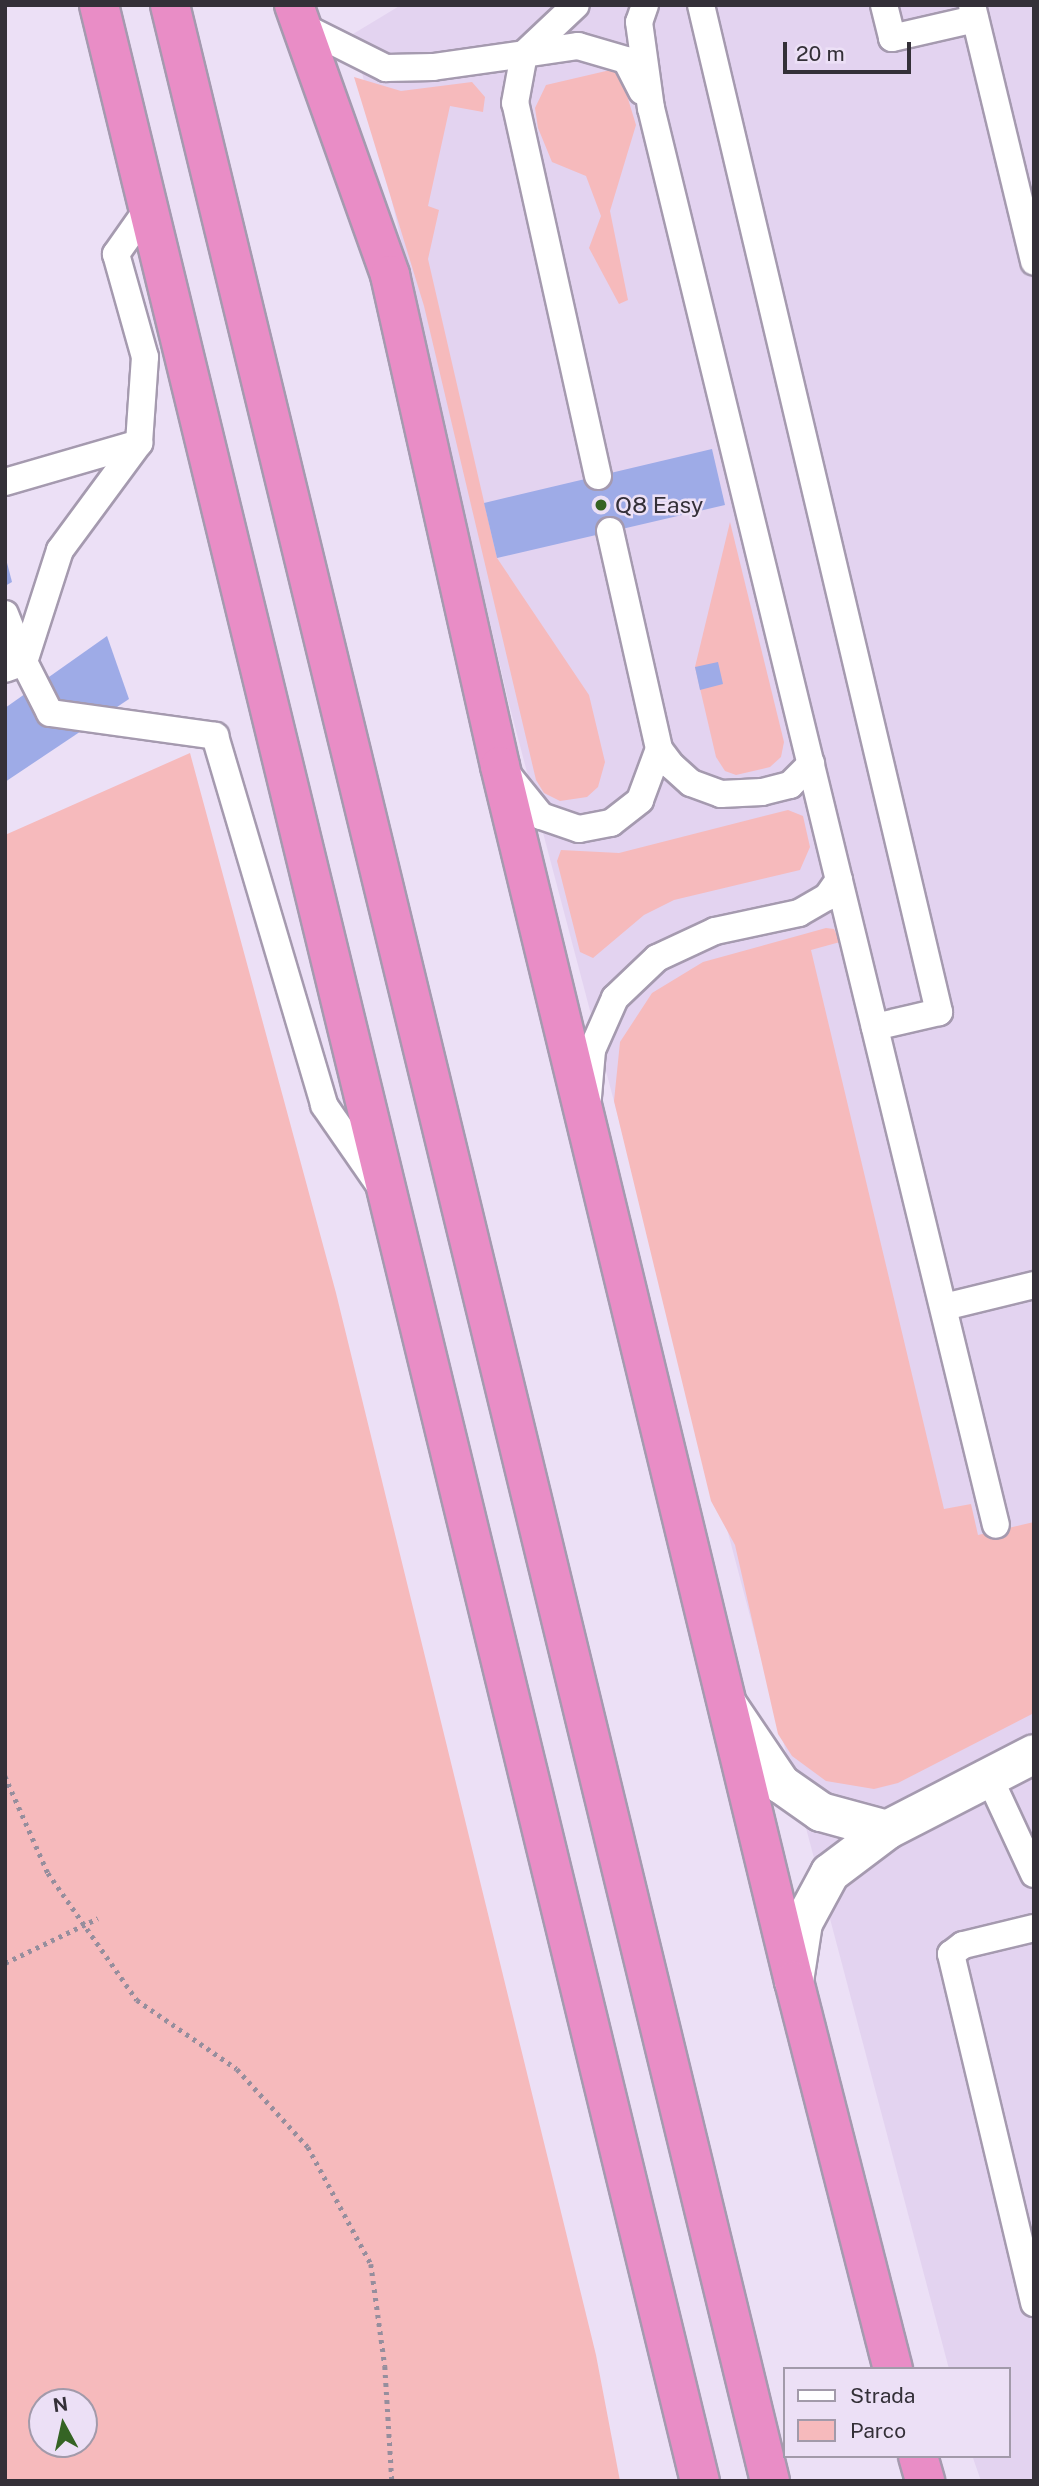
<!DOCTYPE html>
<html>
<head>
<meta charset="utf-8">
<style>
	body { margin:0 }
	#map { position:relative; width:1039px; height:2486px; overflow:hidden; background:#ece0f6; font-family:"Public Sans",sans-serif }
	div>[style] { position:absolute }
	[style*='--x'] { left:calc(var(--x)*1px); top:calc(var(--y)*1px); width:calc(var(--w)*1px); rotate:calc(var(--a)*1deg) }
	.built>* { inset:0; background:#e3d3f0 }
	.green>* { inset:0; background:#f6babc }
	.building>* { inset:0; background:#9eabe7 }
	.path>* { height:4.5px; margin-top:-2.25px; transform-origin:0; background:repeating-linear-gradient(90deg,#968e9d 0 3.5px,transparent 0 8.5px) }
	.roads { filter:drop-shadow(2px 0 #a59aaf) drop-shadow(-2px 0 #a59aaf) drop-shadow(0 2px #a59aaf) drop-shadow(0 -2px #a59aaf) }
	.lane>* { height:26px; margin:-13px; padding:0 13px; transform-origin:13px; border-radius:13px; background:#fff }
	.street>* { height:38px; margin:-19px; padding:0 19px; transform-origin:19px; border-radius:19px; background:#fff }
	.highway>* { height:38px; margin:-19px; padding:0 19px; transform-origin:19px; border-radius:19px; background:#e98dc6 }
	.dots>* { width:19px; height:19px; translate:-50% -50%; box-sizing:border-box; border:4px solid #ece0f6; border-radius:50% }
	span { translate:-50% -50%; white-space:nowrap; text-align:center; line-height:1.15; -webkit-text-stroke:5px #ece0f6; paint-order:stroke }
	.poi-label { font-size:23px; color:#343038 }
	.left { translate:0 -50%; text-align:left }
	.frame { position:absolute; inset:0; border:7px solid #343038; pointer-events:none }
	.legend { position:absolute; left:783px; top:2367px; width:228px; height:91px; box-sizing:border-box; background:#ece0f6; border:2px solid #a29aaa; margin:0; padding:9px 12px; list-style:none; font-size:21px; color:#343038 }
	.legend li { display:flex; align-items:center; gap:14px; height:35px }
	.legend b { width:35px; border:2px solid #a29aaa }
	.north { position:absolute; left:28px; top:2388px; width:70px; height:70px; box-sizing:border-box; background:#ece0f6; border:2px solid #a29aaa; border-radius:50%; rotate:352deg; font-size:19px; font-weight:700; line-height:28px; text-align:center; color:#343038 }
	.north::after { content:''; display:block; margin:auto; width:24px; height:32px; background:#356424; clip-path:polygon(50% 0,100% 100%,50% 72%,0 100%) }
	.scale { position:absolute; left:783px; top:42px; width:128px; height:32px; box-sizing:border-box; border:4px solid #343038; border-top:0; padding-left:9px; font-size:21px; line-height:24px; white-space:nowrap; color:#343038; -webkit-text-stroke:5px #ece0f6; paint-order:stroke }
</style>
</head>
<body>
<div id="map">
	<div class="built">
		<div style="clip-path:polygon(401px 5px,1034px 5px,1034px 2481px,981px 2481px,973px 2458px,1009px 2456px,1009px 2369px,949px 2369px,509px 704px,353px 34px)"></div>
	</div>
	<div class="green">
		<div style="clip-path:polygon(606px 71px,616px 71px,622px 79px,636px 125px,610px 211px,628px 300px,619px 304px,589px 248px,601px 216px,586px 176px,552px 162px,538px 128px,535px 108px,546px 85px)"></div>
		<div style="clip-path:polygon(354px 77px,401px 91px,472px 82px,485px 97px,483px 112px,450px 106px,428px 206px,439px 210px,428px 259px,497px 558px,589px 695px,605px 762px,598px 787px,587px 797px,560px 801px,544px 793px,536px 780px,424px 306px)"></div>
		<div style="clip-path:polygon(730px 522px,784px 742px,781px 757px,770px 767px,736px 775px,725px 771px,716px 757px,695px 667px)"></div>
		<div style="clip-path:polygon(evenodd,190px 753px,336px 1293px,596px 2355px,620px 2481px,5px 2481px,5px 835px,190px 753px,84px 2402px,84px 2444px,42px 2444px,42px 2402px,84px 2402px)"></div>
		<div style="clip-path:polygon(788px 810px,803px 816px,810px 847px,800px 870px,674px 900px,644px 915px,593px 958px,580px 952px,557px 861px,561px 850px,619px 853px)"></div>
		<div style="clip-path:polygon(826px 928px,834px 929px,840px 942px,811px 950px,944px 1509px,971px 1504px,978px 1535px,1034px 1522px,1034px 1713px,898px 1783px,874px 1789px,826px 1781px,792px 1756px,778px 1734px,735px 1545px,711px 1501px,614px 1101px,620px 1042px,652px 993px,703px 962px)"></div>
	</div>
	<div class="building">
		<div style="clip-path:polygon(712px 449px,725px 505px,497px 558px,484px 503px)"></div>
		<div style="clip-path:polygon(5px 555px,12px 582px,5px 586px)"></div>
		<div style="clip-path:polygon(107px 636px,129px 699px,5px 782px,5px 708px)"></div>
		<div style="clip-path:polygon(718px 662px,723px 684px,700px 690px,695px 667px)"></div>
	</div>
	<div class="path">
		<div style="--x:5;--y:1776;--w:106;--a:66.1"></div>
		<div style="--x:48;--y:1873;--w:155;--a:55"></div>
		<div style="--x:137;--y:2000;--w:121;--a:34.6"></div>
		<div style="--x:237;--y:2069;--w:105;--a:47.7"></div>
		<div style="--x:308;--y:2147;--w:133;--a:61.7"></div>
		<div style="--x:371;--y:2264;--w:103;--a:82.2"></div>
		<div style="--x:385;--y:2366;--w:115;--a:86.5"></div>
		<div style="--x:5;--y:1963;--w:103;--a:-25.8"></div>
	</div>
	<div class="roads">
		<div class="lane">
			<div style="--x:645;--y:5;--w:18;--a:109"></div>
			<div style="--x:639;--y:22;--w:87;--a:82.1"></div>
			<div style="--x:651;--y:108;--w:1458;--a:76.32"></div>
			<div style="--x:701;--y:5;--w:1035;--a:76.7"></div>
			<div style="--x:939;--y:1012;--w:66;--a:166.8"></div>
			<div style="--x:884;--y:5;--w:34;--a:76"></div>
			<div style="--x:892;--y:38;--w:85;--a:-12.9"></div>
			<div style="--x:972;--y:5;--w:264;--a:76.4"></div>
			<div style="--x:302;--y:26;--w:94;--a:26.6"></div>
			<div style="--x:386;--y:68;--w:47;--a:-1.2"></div>
			<div style="--x:433;--y:67;--w:92;--a:-8.1"></div>
			<div style="--x:524;--y:54;--w:71;--a:-43.3"></div>
			<div style="--x:147;--y:210;--w:54;--a:125.2"></div>
			<div style="--x:116;--y:254;--w:107;--a:74.3"></div>
			<div style="--x:145;--y:357;--w:86;--a:94"></div>
			<div style="--x:139;--y:443;--w:133;--a:126.4"></div>
			<div style="--x:60;--y:550;--w:118;--a:107.8"></div>
			<div style="--x:24;--y:662;--w:57;--a:63"></div>
			<div style="--x:50;--y:713;--w:167;--a:7.9"></div>
			<div style="--x:215;--y:736;--w:385;--a:73.5"></div>
			<div style="--x:324;--y:1105;--w:95;--a:55.3"></div>
			<div style="--x:598;--y:476;--w:382;--a:-102.5"></div>
			<div style="--x:515;--y:103;--w:50;--a:-79.6"></div>
			<div style="--x:524;--y:54;--w:55;--a:-8.4"></div>
			<div style="--x:578;--y:46;--w:50;--a:16.3"></div>
			<div style="--x:626;--y:60;--w:35;--a:63"></div>
			<div style="--x:5;--y:482;--w:140;--a:-16.2"></div>
			<div style="--x:610;--y:531;--w:223;--a:77.3"></div>
			<div style="--x:659;--y:749;--w:21;--a:53"></div>
			<div style="--x:672;--y:766;--w:25;--a:42"></div>
			<div style="--x:691;--y:783;--w:32;--a:20"></div>
			<div style="--x:721;--y:794;--w:41;--a:-2.8"></div>
			<div style="--x:762;--y:792;--w:29;--a:-14"></div>
			<div style="--x:790;--y:785;--w:30;--a:-45"></div>
			<div style="--x:5;--y:614;--w:52;--a:68.4"></div>
			<div style="--x:24;--y:662;--w:20;--a:160"></div>
			<div style="--x:507;--y:774;--w:54;--a:51"></div>
			<div style="--x:541;--y:816;--w:40;--a:18.9"></div>
			<div style="--x:579;--y:829;--w:33;--a:-11"></div>
			<div style="--x:611;--y:823;--w:37;--a:-38"></div>
			<div style="--x:640;--y:800;--w:54;--a:-69.6"></div>
			<div style="--x:588;--y:1097;--w:47;--a:-85.1"></div>
			<div style="--x:592;--y:1050;--w:57;--a:-66.1"></div>
			<div style="--x:615;--y:998;--w:58;--a:-43.6"></div>
			<div style="--x:657;--y:958;--w:64;--a:-25"></div>
			<div style="--x:715;--y:931;--w:86;--a:-12.1"></div>
			<div style="--x:799;--y:913;--w:32;--a:-30"></div>
			<div style="--x:827;--y:897;--w:21;--a:-55"></div>
			<div style="--x:944;--y:1307;--w:93;--a:-13.7"></div>
			<div style="--x:989;--y:1777;--w:107;--a:65.1"></div>
			<div style="--x:1034;--y:1928;--w:73;--a:166.5"></div>
			<div style="--x:963;--y:1945;--w:15;--a:143"></div>
			<div style="--x:951;--y:1954;--w:359;--a:76.6"></div>
		</div>
		<div class="street">
			<div style="--x:729;--y:1707;--w:93;--a:56"></div>
			<div style="--x:781;--y:1784;--w:49;--a:35"></div>
			<div style="--x:821;--y:1812;--w:68;--a:15.3"></div>
			<div style="--x:794;--y:1981;--w:59;--a:-81.2"></div>
			<div style="--x:803;--y:1923;--w:57;--a:-61.6"></div>
			<div style="--x:830;--y:1873;--w:71;--a:-37"></div>
			<div style="--x:887;--y:1830;--w:165;--a:-27.3"></div>
		</div>
		<div class="highway">
			<div style="--x:99;--y:5;--w:2548;--a:76.36"></div>
			<div style="--x:170;--y:5;--w:2548;--a:76.38"></div>
			<div style="--x:294;--y:5;--w:287;--a:70.4"></div>
			<div style="--x:390;--y:275;--w:503;--a:77.37"></div>
			<div style="--x:500;--y:766;--w:1250;--a:76.4"></div>
			<div style="--x:794;--y:1981;--w:400;--a:75.7"></div>
			<div style="--x:918;--y:2456;--w:26;--a:74"></div>
		</div>
	</div>
	<div class="dots">
		<div style="left:601px;top:505px;background:#356424"></div>
	</div>
	<div class="poi-label">
		<span class="left" style="left:615px;top:505px">Q8 Easy</span>
	</div>
	<div class="frame"></div>
	<ul class="legend">
	<li><b style="height:9px;background:#fff"></b>Strada</li>
	<li><b style="height:19px;background:#f6babc"></b>Parco</li>
	</ul>
	<div class="north">N</div>
	<div class="scale">20 m</div>
</div>
</body>
</html>
